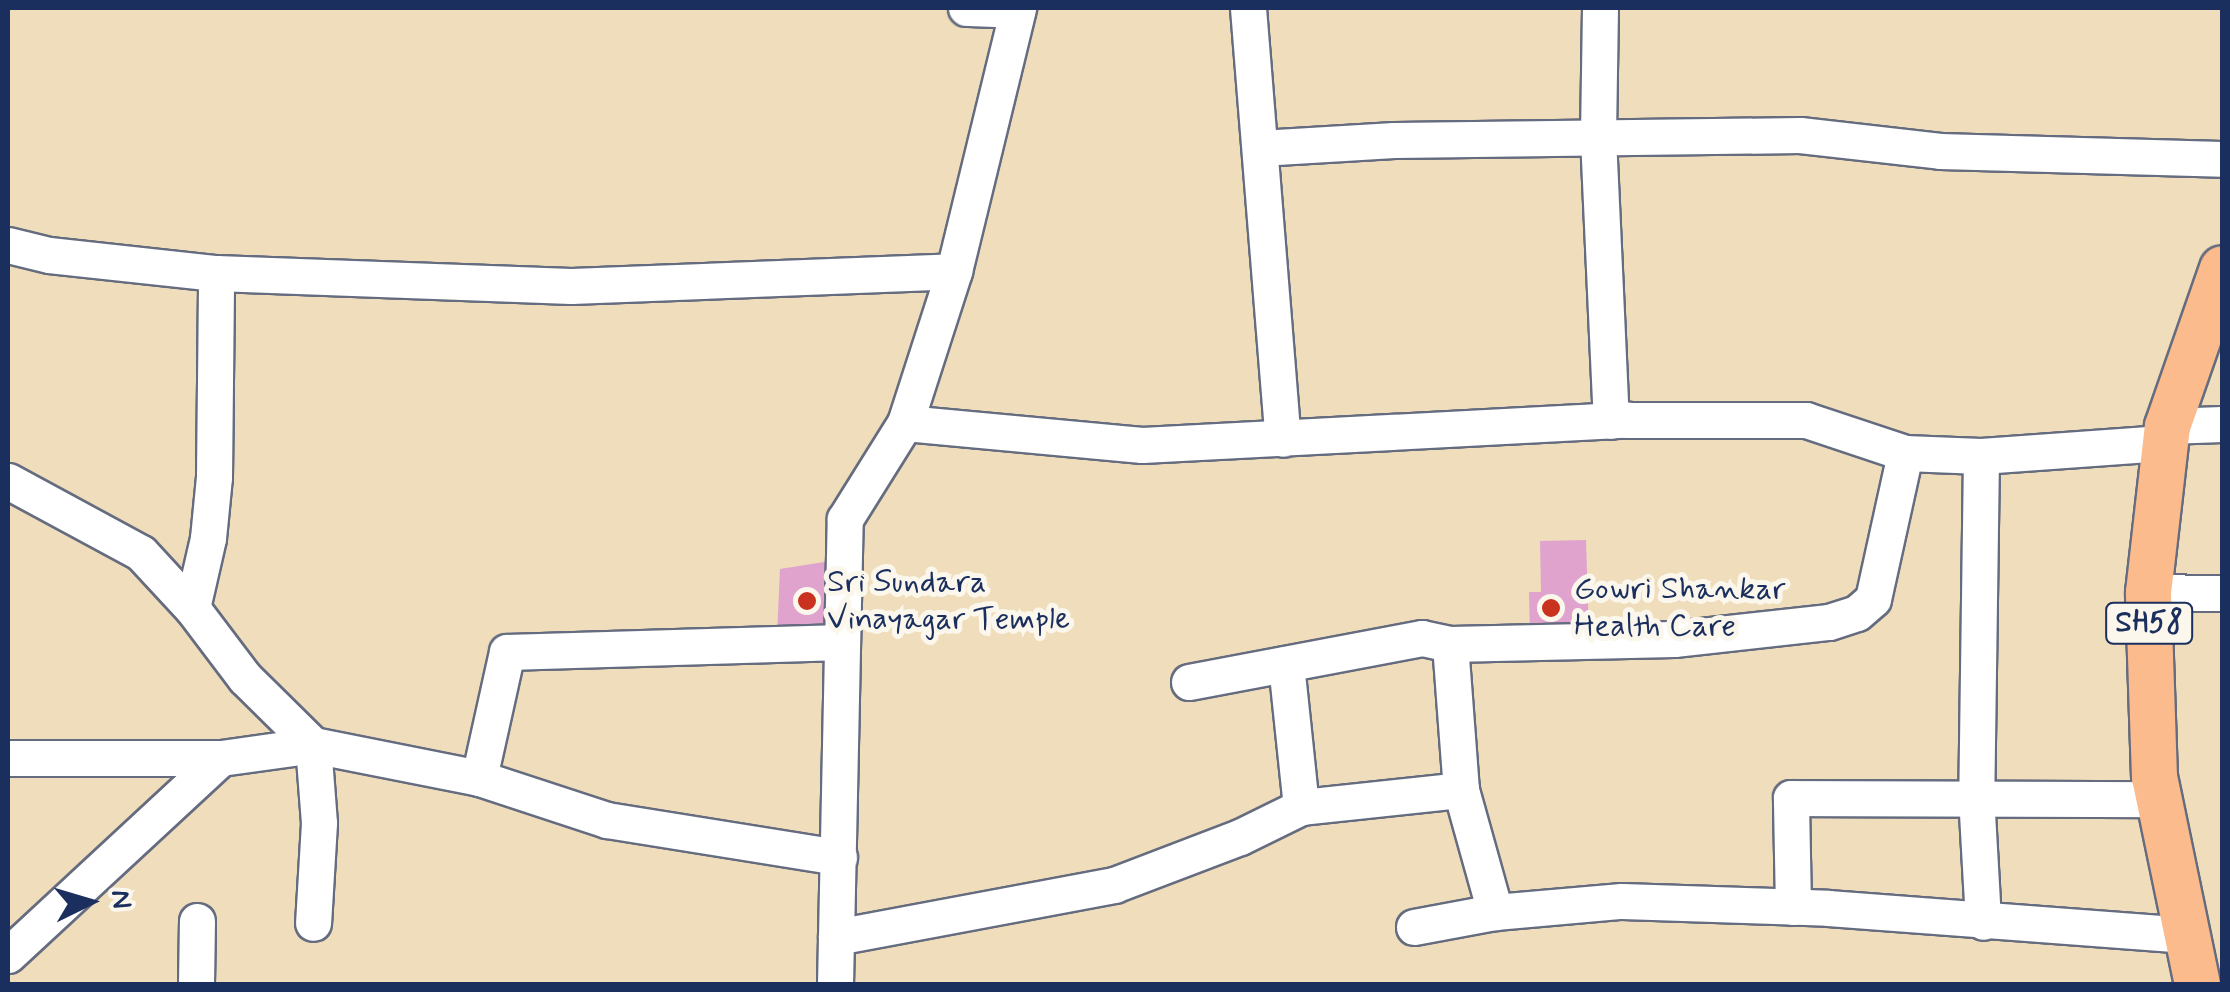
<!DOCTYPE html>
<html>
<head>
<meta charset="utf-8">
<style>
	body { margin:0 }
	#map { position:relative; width:2230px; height:992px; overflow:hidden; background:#efddbb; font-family:Mynerve,sans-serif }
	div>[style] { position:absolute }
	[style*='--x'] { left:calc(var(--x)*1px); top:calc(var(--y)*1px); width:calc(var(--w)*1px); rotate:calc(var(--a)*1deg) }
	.building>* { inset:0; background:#dfa3cd }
	.roads { filter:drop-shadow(2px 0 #656c7f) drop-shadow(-2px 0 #656c7f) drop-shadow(0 2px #656c7f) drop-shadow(0 -2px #656c7f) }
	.minor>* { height:35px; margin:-17.5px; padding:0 17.5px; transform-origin:17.5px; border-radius:17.5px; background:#fff }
	.major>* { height:45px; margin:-22.5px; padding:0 22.5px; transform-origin:22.5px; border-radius:22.5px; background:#fbbb8c }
	.dots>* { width:28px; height:28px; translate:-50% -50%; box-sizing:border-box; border:5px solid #fbf7ec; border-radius:50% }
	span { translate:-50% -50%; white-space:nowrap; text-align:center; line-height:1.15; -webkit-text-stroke:10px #fbf7ec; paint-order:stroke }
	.shield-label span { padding:2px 8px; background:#fbf7ec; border:2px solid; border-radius:8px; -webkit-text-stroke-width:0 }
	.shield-label { font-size:30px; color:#1b2f5e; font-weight:700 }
	.poi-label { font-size:32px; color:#1b2f5e }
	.left { translate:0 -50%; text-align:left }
	.frame { position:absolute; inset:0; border:10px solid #1b2f5e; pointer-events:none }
	.north { position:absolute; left:40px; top:852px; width:100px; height:100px; -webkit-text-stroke:8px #fbf7ec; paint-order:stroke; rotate:85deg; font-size:28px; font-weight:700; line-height:40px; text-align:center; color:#1b2f5e }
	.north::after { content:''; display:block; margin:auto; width:35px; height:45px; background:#1b2f5e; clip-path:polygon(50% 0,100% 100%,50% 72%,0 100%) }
</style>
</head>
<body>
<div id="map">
	<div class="building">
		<div style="clip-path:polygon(1586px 540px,1589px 635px,1530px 637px,1529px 592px,1541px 592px,1540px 541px)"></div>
		<div style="clip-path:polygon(837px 560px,835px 634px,777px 637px,780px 569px)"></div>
	</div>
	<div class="roads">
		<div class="minor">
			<div style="--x:966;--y:8;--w:51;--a:2.2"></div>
			<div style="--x:1248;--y:8;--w:432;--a:85.4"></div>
			<div style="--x:1600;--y:8;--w:129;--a:90.9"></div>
			<div style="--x:1598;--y:137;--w:284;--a:87.4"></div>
			<div style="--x:1260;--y:148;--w:134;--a:-3.4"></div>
			<div style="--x:1394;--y:140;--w:406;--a:-0.7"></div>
			<div style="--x:1800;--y:135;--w:141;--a:6.5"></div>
			<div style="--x:1940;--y:151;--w:282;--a:1.6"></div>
			<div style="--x:8;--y:245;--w:42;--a:13.7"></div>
			<div style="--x:49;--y:255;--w:168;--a:6.2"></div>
			<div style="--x:216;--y:273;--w:355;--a:2.1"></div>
			<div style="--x:571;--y:286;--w:383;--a:-2.2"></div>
			<div style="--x:905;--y:423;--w:238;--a:5.3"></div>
			<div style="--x:1142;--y:445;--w:486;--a:-3"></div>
			<div style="--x:1627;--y:420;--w:179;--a:0"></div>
			<div style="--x:1806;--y:420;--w:104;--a:18.4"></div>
			<div style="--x:1905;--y:453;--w:76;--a:2.3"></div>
			<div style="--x:1981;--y:456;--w:182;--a:-4.1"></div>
			<div style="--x:2167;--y:426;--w:55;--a:-2.1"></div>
			<div style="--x:1981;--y:456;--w:339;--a:90.8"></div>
			<div style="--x:1976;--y:795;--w:127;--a:86.8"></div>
			<div style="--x:8;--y:481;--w:151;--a:28.4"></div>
			<div style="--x:141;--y:553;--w:75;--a:47.2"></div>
			<div style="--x:192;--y:608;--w:88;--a:52.9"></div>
			<div style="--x:245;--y:678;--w:95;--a:44.6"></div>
			<div style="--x:313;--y:745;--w:169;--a:11.2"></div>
			<div style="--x:479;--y:778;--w:135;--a:18.2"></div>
			<div style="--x:607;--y:820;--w:235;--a:9.1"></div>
			<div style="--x:2148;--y:592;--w:74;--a:0.8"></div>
			<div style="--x:192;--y:608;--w:72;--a:-77.1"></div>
			<div style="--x:208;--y:538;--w:61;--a:-84.4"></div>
			<div style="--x:214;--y:477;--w:204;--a:-89.4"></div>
			<div style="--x:1450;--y:644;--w:146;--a:85.7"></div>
			<div style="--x:1461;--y:790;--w:127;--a:74.4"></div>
			<div style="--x:1286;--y:664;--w:144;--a:84"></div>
			<div style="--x:1189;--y:682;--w:237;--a:-10.7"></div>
			<div style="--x:1422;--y:638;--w:29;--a:12"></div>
			<div style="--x:1450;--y:644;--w:224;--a:-1.3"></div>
			<div style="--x:1674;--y:639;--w:156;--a:-6.3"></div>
			<div style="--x:1829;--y:622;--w:29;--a:-18"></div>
			<div style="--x:1857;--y:613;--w:21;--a:-41"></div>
			<div style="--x:1873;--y:599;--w:149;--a:-77.6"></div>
			<div style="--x:8;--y:758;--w:213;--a:0"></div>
			<div style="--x:221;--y:758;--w:93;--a:-8"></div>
			<div style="--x:313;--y:745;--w:78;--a:85.6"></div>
			<div style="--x:319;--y:823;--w:100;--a:93.4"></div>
			<div style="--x:479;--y:778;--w:129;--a:-77.5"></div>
			<div style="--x:507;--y:652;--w:335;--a:-1.7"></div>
			<div style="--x:1793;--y:907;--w:109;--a:-91.1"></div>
			<div style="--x:1791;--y:798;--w:367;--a:0.2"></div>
			<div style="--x:1414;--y:927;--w:82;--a:-10.5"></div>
			<div style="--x:1495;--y:912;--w:127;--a:-5"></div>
			<div style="--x:1622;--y:901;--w:206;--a:1.9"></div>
			<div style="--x:1828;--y:908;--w:360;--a:4.3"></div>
			<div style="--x:836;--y:937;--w:283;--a:-10.6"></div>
			<div style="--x:1114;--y:885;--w:135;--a:-20.9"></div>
			<div style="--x:1240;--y:837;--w:68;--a:-26.2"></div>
			<div style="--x:1301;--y:807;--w:161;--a:-6.1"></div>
			<div style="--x:8;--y:955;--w:290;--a:-42.8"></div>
			<div style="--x:196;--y:984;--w:63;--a:-89.1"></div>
			<div style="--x:835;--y:984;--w:465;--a:-88.8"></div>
			<div style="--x:845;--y:519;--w:113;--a:-58"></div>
			<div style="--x:905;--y:423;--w:160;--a:-72.1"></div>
			<div style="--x:954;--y:271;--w:271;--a:-76.3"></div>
		</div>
		<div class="major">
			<div style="--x:2197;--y:984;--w:211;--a:-101.7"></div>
			<div style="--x:2154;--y:777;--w:185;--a:-91.9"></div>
			<div style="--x:2148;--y:592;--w:167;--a:-83.5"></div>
			<div style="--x:2167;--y:426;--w:167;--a:-70.8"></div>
		</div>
	</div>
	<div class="dots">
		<div style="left:807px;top:601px;background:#c8321e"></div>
		<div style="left:1551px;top:608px;background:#c8321e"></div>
	</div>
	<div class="shield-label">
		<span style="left:2149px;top:623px">SH58</span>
	</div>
	<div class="poi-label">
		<span class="left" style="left:827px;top:601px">Sri Sundara<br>Vinayagar Temple</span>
		<span class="left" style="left:1574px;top:608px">Gowri Shankar<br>Health Care</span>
	</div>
	<div class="frame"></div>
	<div class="north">N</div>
</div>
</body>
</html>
